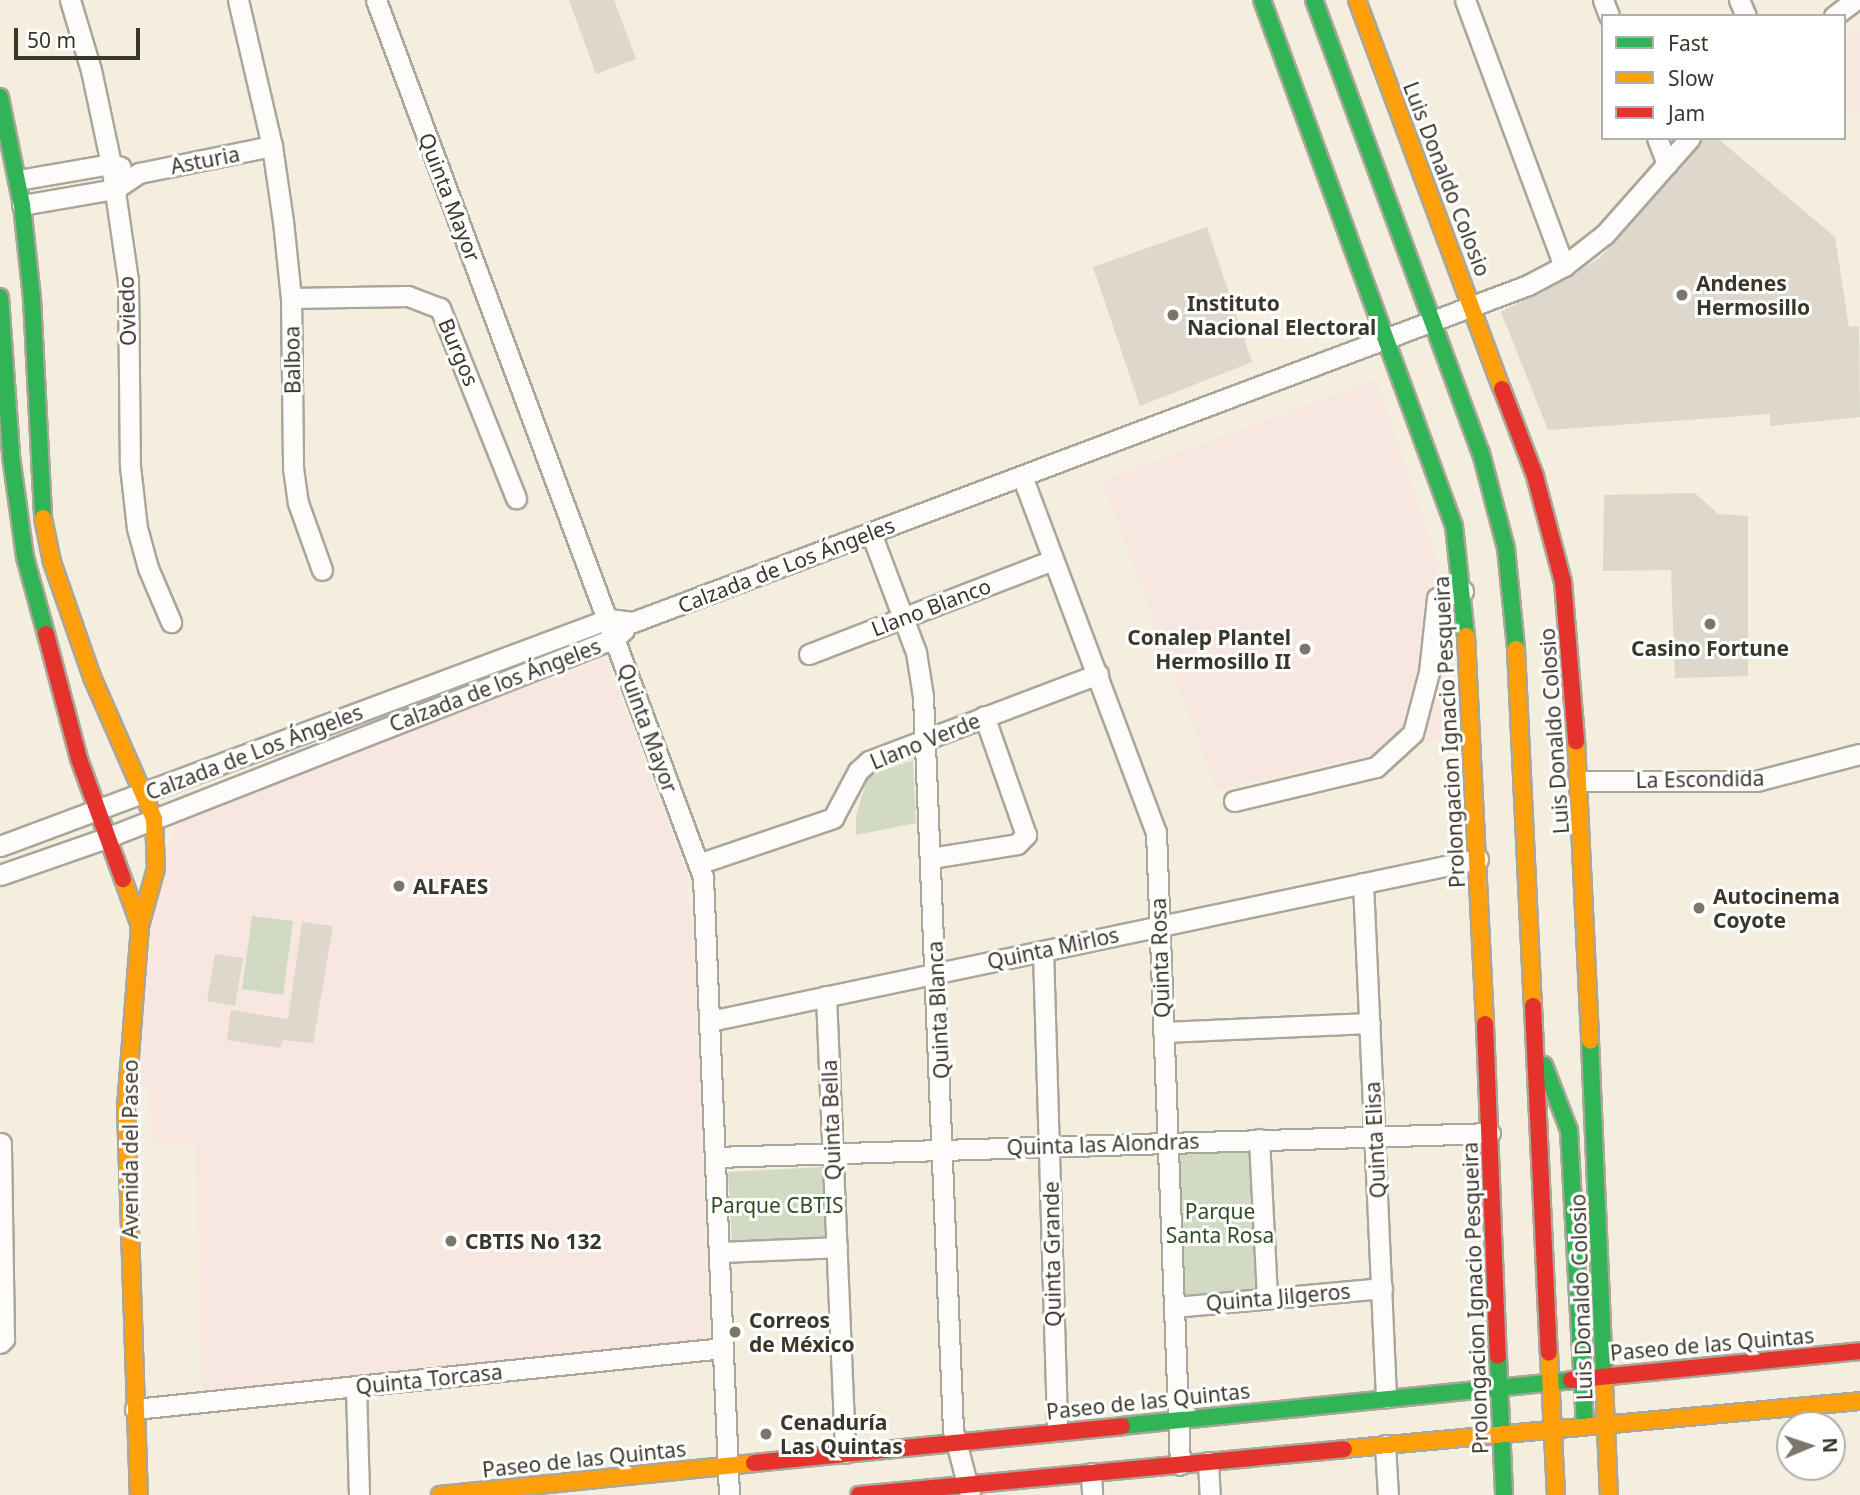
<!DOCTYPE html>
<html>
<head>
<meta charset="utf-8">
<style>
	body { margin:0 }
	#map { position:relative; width:1860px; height:1495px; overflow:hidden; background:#f3eede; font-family:"Noto Sans",sans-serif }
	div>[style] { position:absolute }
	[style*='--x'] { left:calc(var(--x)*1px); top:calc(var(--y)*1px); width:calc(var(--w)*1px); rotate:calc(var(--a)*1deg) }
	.education>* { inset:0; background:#f8e7e0 }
	.green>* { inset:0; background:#d2dac4 }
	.building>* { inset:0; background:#ddd7cc }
	.roads { filter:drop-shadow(2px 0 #aaa69a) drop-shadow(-2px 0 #aaa69a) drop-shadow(0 2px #aaa69a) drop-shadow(0 -2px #aaa69a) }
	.street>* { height:19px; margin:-9.5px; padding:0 9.5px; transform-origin:9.5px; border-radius:9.5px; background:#fdfcfa }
	.fast>* { height:16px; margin:-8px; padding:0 8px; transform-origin:8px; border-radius:8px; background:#30b455 }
	.slow>* { height:16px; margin:-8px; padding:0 8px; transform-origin:8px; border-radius:8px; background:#ff9f0a }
	.jam>* { height:16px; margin:-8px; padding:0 8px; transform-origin:8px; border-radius:8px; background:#e5322d }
	.dots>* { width:19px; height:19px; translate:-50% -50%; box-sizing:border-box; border:4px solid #fff; border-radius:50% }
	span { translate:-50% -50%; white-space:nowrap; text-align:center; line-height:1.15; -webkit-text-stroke:6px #fff; paint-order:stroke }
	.street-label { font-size:21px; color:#39362a }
	.poi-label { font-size:21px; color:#39362a; font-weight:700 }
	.left { translate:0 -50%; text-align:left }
	.right { translate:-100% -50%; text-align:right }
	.park-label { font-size:21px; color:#314d22 }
	.legend { position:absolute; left:1601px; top:14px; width:245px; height:126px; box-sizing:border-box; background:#fff; border:2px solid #b0afaa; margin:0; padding:9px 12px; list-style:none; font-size:21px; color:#39362a }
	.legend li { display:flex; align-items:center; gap:14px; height:35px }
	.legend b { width:35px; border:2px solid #b0afaa }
	.north { position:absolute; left:1776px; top:1411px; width:70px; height:70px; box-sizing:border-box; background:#fff; border:2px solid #b0afaa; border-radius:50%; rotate:88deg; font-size:19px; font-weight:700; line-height:28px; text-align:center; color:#39362a }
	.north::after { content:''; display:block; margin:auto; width:24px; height:32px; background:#7a7669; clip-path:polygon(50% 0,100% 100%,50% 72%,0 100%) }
	.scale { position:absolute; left:14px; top:28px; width:126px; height:32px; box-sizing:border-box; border:4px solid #39362a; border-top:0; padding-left:9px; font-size:21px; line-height:24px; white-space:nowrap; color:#39362a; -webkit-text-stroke:5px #fff; paint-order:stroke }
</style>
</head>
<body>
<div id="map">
	<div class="education">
		<div style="clip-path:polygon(1860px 29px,1860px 110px,1844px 112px,1844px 41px)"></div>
		<div style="clip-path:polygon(1376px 379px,1438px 562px,1452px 737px,1216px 789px,1102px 481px)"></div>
		<div style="clip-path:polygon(605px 658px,686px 872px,695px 967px,708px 1336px,700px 1341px,202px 1391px,195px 1142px,151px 1145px,148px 1084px,136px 1085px,153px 916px,174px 828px,189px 815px)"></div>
	</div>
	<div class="green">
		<div style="clip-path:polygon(913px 760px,916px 823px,856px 835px,856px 816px,868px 776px)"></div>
		<div style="clip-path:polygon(252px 916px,293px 921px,283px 995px,242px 989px)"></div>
		<div style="clip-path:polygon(1255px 1151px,1261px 1292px,1185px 1295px,1178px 1155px)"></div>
		<div style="clip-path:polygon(822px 1167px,826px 1238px,732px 1242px,728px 1172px)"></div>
	</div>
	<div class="building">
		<div style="clip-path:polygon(569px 0,614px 0,636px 59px,596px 74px)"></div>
		<div style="clip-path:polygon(1705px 138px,1717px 138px,1835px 237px,1849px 327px,1859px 326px,1860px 417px,1770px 426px,1770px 414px,1548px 430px,1501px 312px,1600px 258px)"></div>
		<div style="clip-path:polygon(1207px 227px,1252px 362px,1140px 406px,1093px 267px)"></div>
		<div style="clip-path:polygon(1695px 493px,1718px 514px,1748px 516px,1748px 676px,1675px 678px,1671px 570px,1603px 571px,1604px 495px)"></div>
		<div style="clip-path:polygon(302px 922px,333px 926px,313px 1043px,283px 1040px,280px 1048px,227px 1040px,231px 1010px,288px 1019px)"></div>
		<div style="clip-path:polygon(215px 954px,243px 958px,235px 1006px,207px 1001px)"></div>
	</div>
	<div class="roads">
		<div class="street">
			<div style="--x:70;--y:0;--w:73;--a:73.3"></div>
			<div style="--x:91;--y:70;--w:96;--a:78"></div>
			<div style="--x:111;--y:164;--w:117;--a:81.7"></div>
			<div style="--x:128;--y:280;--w:186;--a:89.4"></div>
			<div style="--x:130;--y:466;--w:62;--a:83.6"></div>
			<div style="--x:137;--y:528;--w:41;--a:74.6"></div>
			<div style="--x:148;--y:568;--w:59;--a:66.9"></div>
			<div style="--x:238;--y:0;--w:150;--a:76.9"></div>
			<div style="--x:272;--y:146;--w:76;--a:81.7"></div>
			<div style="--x:283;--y:221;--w:77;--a:84.1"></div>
			<div style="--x:291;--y:298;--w:170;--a:89.3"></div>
			<div style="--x:293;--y:468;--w:35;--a:82"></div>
			<div style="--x:298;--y:503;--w:71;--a:70.3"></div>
			<div style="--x:376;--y:0;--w:936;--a:69.55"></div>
			<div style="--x:703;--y:877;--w:619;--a:87.59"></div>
			<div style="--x:1465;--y:0;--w:284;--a:69.6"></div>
			<div style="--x:1603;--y:0;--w:17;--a:69"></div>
			<div style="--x:1739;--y:0;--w:17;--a:66"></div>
			<div style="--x:1834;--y:16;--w:26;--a:-37"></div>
			<div style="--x:1657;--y:138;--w:28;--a:69"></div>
			<div style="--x:18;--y:180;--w:94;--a:-9.8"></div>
			<div style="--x:111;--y:164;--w:10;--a:17"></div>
			<div style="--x:22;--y:205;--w:94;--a:-9.8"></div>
			<div style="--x:115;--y:189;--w:29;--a:-34"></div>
			<div style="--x:139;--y:173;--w:136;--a:-11.5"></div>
			<div style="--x:291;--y:298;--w:117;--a:-1"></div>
			<div style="--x:408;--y:296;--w:34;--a:21"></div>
			<div style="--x:440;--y:308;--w:205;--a:68.2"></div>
			<div style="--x:1022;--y:476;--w:380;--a:69.4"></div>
			<div style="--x:1156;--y:832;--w:633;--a:87.83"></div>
			<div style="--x:871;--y:533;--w:127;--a:69.3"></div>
			<div style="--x:916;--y:652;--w:45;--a:81"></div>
			<div style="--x:923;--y:696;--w:735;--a:87.66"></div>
			<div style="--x:953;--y:1430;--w:67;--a:75.3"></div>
			<div style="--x:809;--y:654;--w:261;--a:-21.1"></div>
			<div style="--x:1579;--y:781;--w:177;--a:0"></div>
			<div style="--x:1756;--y:781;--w:107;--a:-14.6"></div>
			<div style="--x:1234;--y:801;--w:146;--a:-13.5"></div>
			<div style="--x:1376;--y:767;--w:50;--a:-42.6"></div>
			<div style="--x:1413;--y:733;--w:63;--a:-75.3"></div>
			<div style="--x:1429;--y:672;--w:74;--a:-83.8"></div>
			<div style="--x:1437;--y:598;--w:27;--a:-15"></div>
			<div style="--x:0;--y:846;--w:649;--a:-20.47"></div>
			<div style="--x:608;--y:619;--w:25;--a:7"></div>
			<div style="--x:633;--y:622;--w:956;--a:-20.63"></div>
			<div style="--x:1528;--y:285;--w:41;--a:-27.8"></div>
			<div style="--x:1564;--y:266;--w:52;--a:-38"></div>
			<div style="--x:1605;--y:234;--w:128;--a:-48.5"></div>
			<div style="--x:931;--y:858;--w:87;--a:-9.2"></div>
			<div style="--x:1017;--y:844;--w:13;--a:-45"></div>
			<div style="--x:1026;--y:835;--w:126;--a:-109.4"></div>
			<div style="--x:698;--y:864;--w:143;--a:-18.8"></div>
			<div style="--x:833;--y:818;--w:53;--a:-62"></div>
			<div style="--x:858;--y:771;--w:15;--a:-42"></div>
			<div style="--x:869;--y:761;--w:245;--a:-20.8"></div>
			<div style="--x:0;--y:875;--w:112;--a:-19.2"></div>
			<div style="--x:106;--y:838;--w:547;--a:-21.45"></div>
			<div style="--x:615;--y:638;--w:12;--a:-42"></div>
			<div style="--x:1363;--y:883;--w:515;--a:87.44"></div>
			<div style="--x:1043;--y:951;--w:480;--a:88.3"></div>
			<div style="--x:826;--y:996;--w:457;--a:87.6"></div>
			<div style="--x:710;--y:1021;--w:785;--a:-11.91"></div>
			<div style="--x:1163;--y:1032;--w:207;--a:-2.5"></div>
			<div style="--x:1259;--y:1139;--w:159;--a:87.1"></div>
			<div style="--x:715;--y:1157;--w:775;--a:-1.77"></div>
			<div style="--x:719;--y:1252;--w:118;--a:-2.4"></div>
			<div style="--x:1174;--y:1307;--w:209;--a:-5.2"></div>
			<div style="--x:0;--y:1343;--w:6;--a:-45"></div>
			<div style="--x:4;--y:1339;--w:196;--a:-90.9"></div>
			<div style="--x:356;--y:1387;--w:108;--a:88.4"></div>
			<div style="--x:135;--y:1409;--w:591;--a:-5.92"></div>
			<div style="--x:1385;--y:1445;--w:50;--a:86.6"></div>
			<div style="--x:1208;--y:1462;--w:33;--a:87"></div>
			<div style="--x:1091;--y:1473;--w:22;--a:87"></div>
		</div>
		<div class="fast">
			<div style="--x:1262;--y:0;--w:560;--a:69.95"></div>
			<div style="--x:1454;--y:526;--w:111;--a:83.8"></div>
			<div style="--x:1314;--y:0;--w:483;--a:69.8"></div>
			<div style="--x:1481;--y:453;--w:98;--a:75.3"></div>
			<div style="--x:1506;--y:548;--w:101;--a:84.3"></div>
			<div style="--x:0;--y:97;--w:110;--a:78.5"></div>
			<div style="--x:22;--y:205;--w:94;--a:83.9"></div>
			<div style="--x:32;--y:298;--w:220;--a:87.1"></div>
			<div style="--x:0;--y:297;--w:159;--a:86"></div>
			<div style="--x:11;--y:456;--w:102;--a:82.1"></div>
			<div style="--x:25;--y:557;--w:80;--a:74.7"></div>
			<div style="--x:1590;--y:1041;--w:341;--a:87.6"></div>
			<div style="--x:1544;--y:1065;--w:70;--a:69"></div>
			<div style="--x:1569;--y:1130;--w:296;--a:86.9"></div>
			<div style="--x:1498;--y:1356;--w:139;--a:87.5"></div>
			<div style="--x:1122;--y:1426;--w:451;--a:-5.8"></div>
		</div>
		<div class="slow">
			<div style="--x:1357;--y:0;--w:415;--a:69.6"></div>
			<div style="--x:43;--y:518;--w:45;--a:78.4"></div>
			<div style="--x:52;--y:562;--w:122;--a:70.8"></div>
			<div style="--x:92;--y:677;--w:155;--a:66.4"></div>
			<div style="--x:154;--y:819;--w:49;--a:87.7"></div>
			<div style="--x:156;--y:868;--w:60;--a:105.4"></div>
			<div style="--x:1466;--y:636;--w:388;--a:87.2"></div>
			<div style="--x:1516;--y:649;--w:357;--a:87.3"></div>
			<div style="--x:1576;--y:741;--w:300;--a:87.3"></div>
			<div style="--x:123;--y:879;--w:50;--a:70.1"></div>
			<div style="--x:140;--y:926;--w:183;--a:94.4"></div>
			<div style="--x:126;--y:1108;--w:387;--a:88.1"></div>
			<div style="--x:1549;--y:1353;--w:142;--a:87.2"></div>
			<div style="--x:1604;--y:1382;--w:113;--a:87.5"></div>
			<div style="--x:1344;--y:1449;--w:518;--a:-5.31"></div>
			<div style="--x:440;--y:1495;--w:316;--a:-5.8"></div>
		</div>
		<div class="jam">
			<div style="--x:1502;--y:389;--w:93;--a:69.2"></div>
			<div style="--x:1535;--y:476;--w:110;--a:75.2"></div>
			<div style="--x:1563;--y:582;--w:160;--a:85.3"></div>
			<div style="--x:46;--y:634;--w:129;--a:75.2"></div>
			<div style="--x:79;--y:759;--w:128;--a:69.9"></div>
			<div style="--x:1533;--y:1006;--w:347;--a:87.4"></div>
			<div style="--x:1485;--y:1024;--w:332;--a:87.8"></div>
			<div style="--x:1571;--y:1380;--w:290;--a:-5.7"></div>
			<div style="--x:754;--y:1463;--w:370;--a:-5.7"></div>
			<div style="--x:859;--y:1495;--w:487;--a:-5.4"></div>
		</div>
	</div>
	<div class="dots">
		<div style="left:1682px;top:295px;background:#7a7669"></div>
		<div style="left:1173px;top:315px;background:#7a7669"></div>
		<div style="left:1710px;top:624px;background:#7a7669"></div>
		<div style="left:1305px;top:649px;background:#7a7669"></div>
		<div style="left:399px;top:886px;background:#7a7669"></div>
		<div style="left:1699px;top:908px;background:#7a7669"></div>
		<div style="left:451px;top:1241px;background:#7a7669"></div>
		<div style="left:735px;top:1332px;background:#7a7669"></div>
		<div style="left:766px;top:1434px;background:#7a7669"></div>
	</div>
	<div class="street-label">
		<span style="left:205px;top:160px;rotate:-11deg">Asturia</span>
		<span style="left:1447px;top:179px;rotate:69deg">Luis Donaldo Colosio</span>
		<span style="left:450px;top:197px;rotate:69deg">Quinta Mayor</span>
		<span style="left:127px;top:311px;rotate:-92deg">Oviedo</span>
		<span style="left:459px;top:352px;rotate:67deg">Burgos</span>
		<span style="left:292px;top:360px;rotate:-91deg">Balboa</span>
		<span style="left:786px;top:565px;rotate:-21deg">Calzada de Los Ángeles</span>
		<span style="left:931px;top:607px;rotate:-21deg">Llano Blanco</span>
		<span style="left:495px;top:685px;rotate:-21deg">Calzada de los Ángeles</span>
		<span style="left:648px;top:728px;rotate:70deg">Quinta Mayor</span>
		<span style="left:1554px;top:731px;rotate:-94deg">Luis Donaldo Colosio</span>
		<span style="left:1449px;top:732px;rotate:-93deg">Prolongacion Ignacio Pesqueira</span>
		<span style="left:925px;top:741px;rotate:-22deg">Llano Verde</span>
		<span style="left:254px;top:752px;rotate:-21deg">Calzada de Los Ángeles</span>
		<span style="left:1700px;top:779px;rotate:-1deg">La Escondida</span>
		<span style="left:1053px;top:948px;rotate:-12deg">Quinta Mirlos</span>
		<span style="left:1160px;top:958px;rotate:-92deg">Quinta Rosa</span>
		<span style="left:938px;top:1010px;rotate:-93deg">Quinta Blanca</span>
		<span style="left:831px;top:1120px;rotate:-92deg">Quinta Bella</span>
		<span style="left:1375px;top:1140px;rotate:-93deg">Quinta Elisa</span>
		<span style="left:1103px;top:1144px;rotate:-2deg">Quinta las Alondras</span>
		<span style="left:130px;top:1149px;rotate:-90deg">Avenida del Paseo</span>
		<span style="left:1052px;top:1254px;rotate:-91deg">Quinta Grande</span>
		<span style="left:1278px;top:1297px;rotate:-5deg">Quinta Jilgeros</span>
		<span style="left:1581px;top:1297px;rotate:-92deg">Luis Donaldo Colosio</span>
		<span style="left:1475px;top:1298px;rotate:-92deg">Prolongacion Ignacio Pesqueira</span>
		<span style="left:1712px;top:1344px;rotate:-5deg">Paseo de las Quintas</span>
		<span style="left:429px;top:1379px;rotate:-6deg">Quinta Torcasa</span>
		<span style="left:1148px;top:1401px;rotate:-6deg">Paseo de las Quintas</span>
		<span style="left:584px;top:1459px;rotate:-6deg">Paseo de las Quintas</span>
	</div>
	<div class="poi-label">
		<span class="left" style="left:1696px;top:295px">Andenes<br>Hermosillo</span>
		<span class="left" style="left:1187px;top:315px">Instituto<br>Nacional Electoral</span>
		<span class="right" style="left:1291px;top:649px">Conalep Plantel<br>Hermosillo II</span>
		<span style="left:1710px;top:648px">Casino Fortune</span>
		<span class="left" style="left:413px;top:886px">ALFAES</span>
		<span class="left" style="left:1713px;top:908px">Autocinema<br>Coyote</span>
		<span class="left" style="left:465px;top:1241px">CBTIS No 132</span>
		<span class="left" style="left:749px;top:1332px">Correos<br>de México</span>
		<span class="left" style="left:780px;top:1434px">Cenaduría<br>Las Quintas</span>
	</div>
	<div class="park-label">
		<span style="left:777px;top:1205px">Parque CBTIS</span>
		<span style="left:1220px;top:1223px">Parque<br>Santa Rosa</span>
	</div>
	<ul class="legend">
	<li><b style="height:9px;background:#30b455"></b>Fast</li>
	<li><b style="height:9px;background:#ff9f0a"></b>Slow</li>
	<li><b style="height:9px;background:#e5322d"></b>Jam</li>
	</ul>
	<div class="north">N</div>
	<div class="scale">50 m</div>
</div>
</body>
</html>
